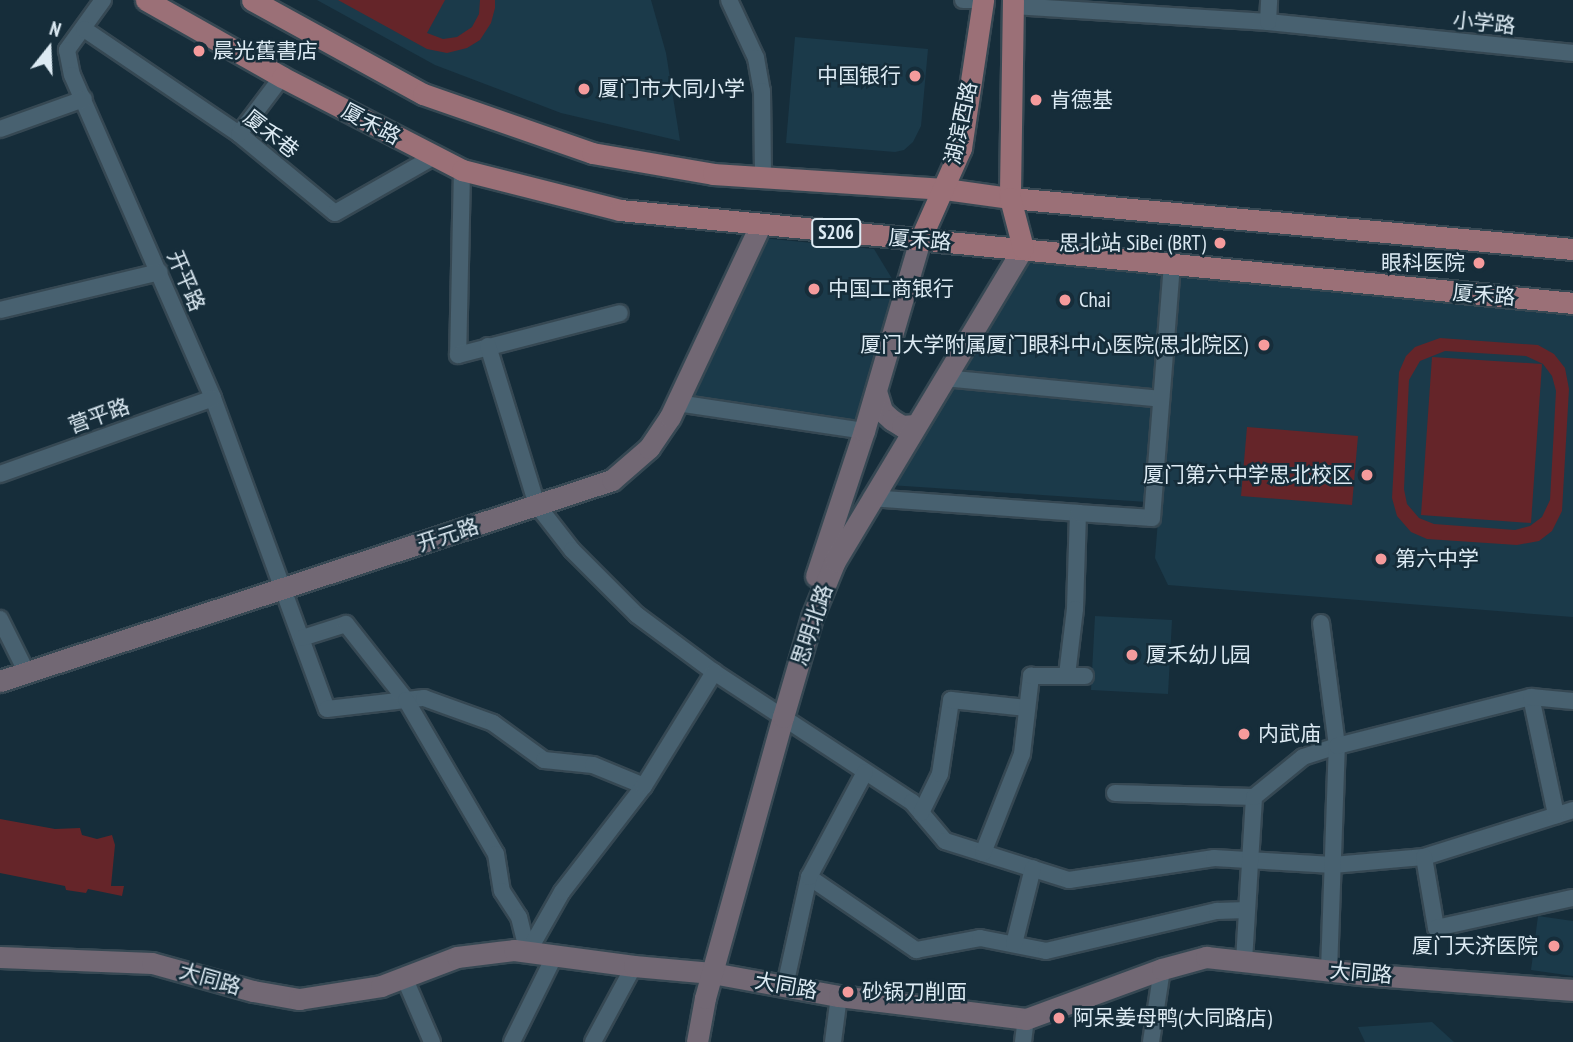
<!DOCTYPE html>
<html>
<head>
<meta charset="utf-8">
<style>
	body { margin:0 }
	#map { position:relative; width:1573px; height:1042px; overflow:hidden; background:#162d3a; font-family:"PT Sans Narrow","Noto Sans SC",sans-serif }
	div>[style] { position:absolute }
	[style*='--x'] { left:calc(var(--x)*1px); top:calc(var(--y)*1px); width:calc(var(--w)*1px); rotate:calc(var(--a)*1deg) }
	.built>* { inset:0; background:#1b3a4a }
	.green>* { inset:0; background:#652529 }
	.roads { filter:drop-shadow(2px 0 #364853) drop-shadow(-2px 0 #364853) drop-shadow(0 2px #364853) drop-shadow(0 -2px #364853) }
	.street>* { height:16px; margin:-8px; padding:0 8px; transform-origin:8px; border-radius:8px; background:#486170 }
	.secondary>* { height:21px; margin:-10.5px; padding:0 10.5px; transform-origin:10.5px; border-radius:10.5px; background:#726874 }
	.primary>* { height:21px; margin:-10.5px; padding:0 10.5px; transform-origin:10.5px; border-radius:10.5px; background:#9b7077 }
	.dots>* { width:19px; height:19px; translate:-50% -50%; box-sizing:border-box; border:4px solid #162d3a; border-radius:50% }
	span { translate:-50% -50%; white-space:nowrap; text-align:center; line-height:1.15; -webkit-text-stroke:5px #162d3a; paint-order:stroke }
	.shield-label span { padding:2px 5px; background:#162d3a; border:2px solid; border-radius:5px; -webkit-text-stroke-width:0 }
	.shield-label { font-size:19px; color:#dceaf3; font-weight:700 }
	.street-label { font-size:21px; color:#dceaf3 }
	.poi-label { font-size:21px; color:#dceaf3 }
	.left { translate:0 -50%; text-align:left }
	.right { translate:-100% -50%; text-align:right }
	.north { position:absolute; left:14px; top:14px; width:70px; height:70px; -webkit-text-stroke:5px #162d3a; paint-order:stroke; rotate:18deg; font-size:19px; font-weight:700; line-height:28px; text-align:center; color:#dceaf3 }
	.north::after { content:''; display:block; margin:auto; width:24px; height:32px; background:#dceaf3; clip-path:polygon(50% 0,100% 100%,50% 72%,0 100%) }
</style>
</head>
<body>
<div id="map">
	<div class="built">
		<div style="clip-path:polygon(317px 0,651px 0,666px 53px,680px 141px,561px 113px,435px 65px)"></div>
		<div style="clip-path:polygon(795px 37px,928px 49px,921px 126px,913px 142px,904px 150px,895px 152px,786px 143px)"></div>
		<div style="clip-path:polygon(761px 238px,874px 249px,894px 282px,862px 435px,686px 397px)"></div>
		<div style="clip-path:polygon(1028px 259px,1162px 268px,1147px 502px,889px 485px)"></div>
		<div style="clip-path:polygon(1178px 270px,1573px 301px,1573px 617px,1168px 585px,1155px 558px)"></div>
		<div style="clip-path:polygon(1095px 616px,1172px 620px,1168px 694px,1091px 690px)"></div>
		<div style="clip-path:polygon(1538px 916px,1573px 921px,1573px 976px,1531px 970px)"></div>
		<div style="clip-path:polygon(1432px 1022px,1454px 1042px,1365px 1042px,1358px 1027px)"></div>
	</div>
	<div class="green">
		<div style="clip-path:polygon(338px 0,445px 0,427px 33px,443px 39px,457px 37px,472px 27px,479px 14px,480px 0,495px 0,495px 8px,491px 23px,480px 40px,467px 48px,447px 53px,427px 49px)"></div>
		<div style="clip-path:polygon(evenodd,1440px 338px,1538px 345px,1554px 354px,1565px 368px,1569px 389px,1562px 511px,1552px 531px,1539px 541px,1517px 545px,1427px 539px,1411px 532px,1397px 516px,1392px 498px,1399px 372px,1406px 356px,1415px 347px,1440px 338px,1445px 351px,1526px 356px,1543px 364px,1552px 376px,1556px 391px,1550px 500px,1542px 517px,1530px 526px,1515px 530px,1434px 524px,1419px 518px,1407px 504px,1404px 489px,1409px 380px,1420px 361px,1445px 351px)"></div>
		<div style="clip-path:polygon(1432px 357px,1542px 364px,1531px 523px,1421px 515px)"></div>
		<div style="clip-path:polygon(1247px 427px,1358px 436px,1352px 505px,1241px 496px)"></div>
		<div style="clip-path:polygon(0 819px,55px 829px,80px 828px,82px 835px,97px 839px,112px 835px,115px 845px,111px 886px,124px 886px,122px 896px,88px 889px,86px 893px,66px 890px,65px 886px,0 873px)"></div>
	</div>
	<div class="roads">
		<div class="street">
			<div style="--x:103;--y:0;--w:62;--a:125.8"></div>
			<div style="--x:67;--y:50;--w:25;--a:79"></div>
			<div style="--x:72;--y:75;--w:352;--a:66.4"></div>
			<div style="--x:213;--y:398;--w:331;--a:69.9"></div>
			<div style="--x:327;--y:709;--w:98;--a:-6.5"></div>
			<div style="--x:424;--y:698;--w:73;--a:19.9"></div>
			<div style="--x:493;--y:723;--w:63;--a:36"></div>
			<div style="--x:544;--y:760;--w:49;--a:5.8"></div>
			<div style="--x:593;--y:765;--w:55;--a:22.4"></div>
			<div style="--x:729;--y:0;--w:64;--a:65"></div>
			<div style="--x:756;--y:58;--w:34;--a:80"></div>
			<div style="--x:762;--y:91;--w:85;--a:89.3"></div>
			<div style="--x:963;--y:0;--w:20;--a:0"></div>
			<div style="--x:1013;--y:6;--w:256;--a:3.6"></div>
			<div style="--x:1268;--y:22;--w:307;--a:5.8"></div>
			<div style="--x:1268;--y:22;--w:22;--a:-87"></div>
			<div style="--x:84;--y:29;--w:187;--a:34.1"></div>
			<div style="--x:239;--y:134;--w:124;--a:39.5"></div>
			<div style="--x:335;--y:213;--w:113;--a:-29.7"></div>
			<div style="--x:0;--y:129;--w:89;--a:-19.7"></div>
			<div style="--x:239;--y:134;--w:71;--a:-53"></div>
			<div style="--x:462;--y:170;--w:185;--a:91.2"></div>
			<div style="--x:458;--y:355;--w:167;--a:-14.5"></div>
			<div style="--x:0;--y:310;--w:164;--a:-13.4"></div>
			<div style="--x:488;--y:346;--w:166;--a:72.9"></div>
			<div style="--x:537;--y:505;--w:57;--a:52.1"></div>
			<div style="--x:572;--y:550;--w:92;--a:45"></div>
			<div style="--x:637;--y:615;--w:96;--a:36.5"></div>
			<div style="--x:714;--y:672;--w:237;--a:33.3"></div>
			<div style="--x:912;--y:802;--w:51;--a:49.8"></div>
			<div style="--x:945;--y:841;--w:130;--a:17.5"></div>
			<div style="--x:1069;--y:880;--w:147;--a:-8.6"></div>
			<div style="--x:1214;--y:858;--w:119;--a:3.4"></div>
			<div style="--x:1333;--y:865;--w:91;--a:-5"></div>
			<div style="--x:1424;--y:857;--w:156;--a:-17.5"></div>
			<div style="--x:944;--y:378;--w:218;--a:5.5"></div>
			<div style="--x:677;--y:403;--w:189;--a:8.5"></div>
			<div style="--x:0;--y:474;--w:226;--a:-19.6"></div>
			<div style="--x:871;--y:498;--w:208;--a:4.1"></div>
			<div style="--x:1078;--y:513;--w:96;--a:91.8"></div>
			<div style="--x:1075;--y:609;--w:66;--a:96.9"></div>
			<div style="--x:1078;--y:513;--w:74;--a:3.9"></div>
			<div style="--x:1152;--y:518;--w:255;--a:-85.5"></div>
			<div style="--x:0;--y:619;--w:60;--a:63.4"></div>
			<div style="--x:302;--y:638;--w:46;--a:-17.7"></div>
			<div style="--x:346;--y:624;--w:97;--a:51.7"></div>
			<div style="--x:406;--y:700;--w:178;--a:59.7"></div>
			<div style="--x:496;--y:854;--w:37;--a:81"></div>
			<div style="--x:502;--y:891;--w:31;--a:57"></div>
			<div style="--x:519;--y:917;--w:36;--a:76"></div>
			<div style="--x:1531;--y:697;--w:121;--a:78"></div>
			<div style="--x:1115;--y:793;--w:139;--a:1.6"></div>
			<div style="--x:921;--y:813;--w:43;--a:-64"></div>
			<div style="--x:940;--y:774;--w:75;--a:-81.5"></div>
			<div style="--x:951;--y:700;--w:76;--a:6"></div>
			<div style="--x:983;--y:853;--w:106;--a:-68.5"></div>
			<div style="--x:1022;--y:754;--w:79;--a:-83.4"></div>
			<div style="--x:1031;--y:676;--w:54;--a:0"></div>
			<div style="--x:1424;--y:857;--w:72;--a:80.4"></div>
			<div style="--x:1436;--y:928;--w:140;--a:-12.4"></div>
			<div style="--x:809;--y:877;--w:130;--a:34.3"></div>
			<div style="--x:916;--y:950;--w:65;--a:-10.6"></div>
			<div style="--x:980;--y:938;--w:67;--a:11.1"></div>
			<div style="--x:1046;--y:951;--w:176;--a:-13.2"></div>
			<div style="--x:1217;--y:911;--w:30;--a:-2"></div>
			<div style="--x:1014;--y:944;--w:78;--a:-76"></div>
			<div style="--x:528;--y:952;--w:69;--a:-60.5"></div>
			<div style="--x:562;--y:892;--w:134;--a:-52.3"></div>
			<div style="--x:644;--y:786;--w:134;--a:-58.4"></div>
			<div style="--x:1244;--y:961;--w:164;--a:-86.5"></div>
			<div style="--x:1254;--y:797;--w:63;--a:-39.2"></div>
			<div style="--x:1303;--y:757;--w:36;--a:-18"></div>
			<div style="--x:1337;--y:746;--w:124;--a:-97.4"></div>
			<div style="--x:1329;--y:971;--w:225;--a:-88"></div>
			<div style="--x:1337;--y:746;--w:200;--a:-14.2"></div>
			<div style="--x:1531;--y:697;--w:42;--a:5.4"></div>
			<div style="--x:404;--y:977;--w:71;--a:66.7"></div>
			<div style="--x:785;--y:986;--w:112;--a:-77.6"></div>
			<div style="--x:809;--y:877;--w:119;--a:-61.9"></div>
			<div style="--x:512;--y:1042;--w:97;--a:-63.7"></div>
			<div style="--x:593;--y:1042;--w:86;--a:-61.7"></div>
			<div style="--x:833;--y:1042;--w:46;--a:-82.6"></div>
			<div style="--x:1023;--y:1042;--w:23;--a:-83"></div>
			<div style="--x:1151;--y:1042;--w:74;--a:-81.4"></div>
		</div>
		<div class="secondary">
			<div style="--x:876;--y:391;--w:21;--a:73"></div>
			<div style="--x:882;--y:411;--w:13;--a:42"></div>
			<div style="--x:892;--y:420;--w:12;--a:31"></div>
			<div style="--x:902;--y:426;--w:13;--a:-4"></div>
			<div style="--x:816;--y:576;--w:153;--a:-71.7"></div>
			<div style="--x:864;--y:431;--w:199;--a:-73.7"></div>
			<div style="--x:0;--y:681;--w:644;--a:-18.18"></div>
			<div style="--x:612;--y:480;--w:49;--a:-40.9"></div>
			<div style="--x:649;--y:448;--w:37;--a:-56"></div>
			<div style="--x:670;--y:417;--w:211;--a:-64.8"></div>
			<div style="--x:0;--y:957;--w:152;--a:2.3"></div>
			<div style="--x:152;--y:963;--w:105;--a:15.5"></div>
			<div style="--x:253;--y:991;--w:47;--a:9.9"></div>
			<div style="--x:299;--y:999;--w:83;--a:-9"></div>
			<div style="--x:381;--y:986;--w:81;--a:-20.9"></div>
			<div style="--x:457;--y:957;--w:57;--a:-7"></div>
			<div style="--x:514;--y:950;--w:121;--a:7.6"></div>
			<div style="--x:634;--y:966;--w:78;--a:5.1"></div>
			<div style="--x:712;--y:973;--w:129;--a:10.3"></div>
			<div style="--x:839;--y:996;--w:188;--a:7"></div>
			<div style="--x:1026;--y:1019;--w:145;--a:-20.2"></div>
			<div style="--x:1162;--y:969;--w:46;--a:-15.3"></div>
			<div style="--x:1206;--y:957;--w:155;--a:6.3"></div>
			<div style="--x:1360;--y:974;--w:214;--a:4.3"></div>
			<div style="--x:697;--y:1042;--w:45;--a:-79.7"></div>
			<div style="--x:705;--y:998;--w:292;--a:-74.5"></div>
			<div style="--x:783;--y:717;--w:104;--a:-73.8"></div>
			<div style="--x:812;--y:617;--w:61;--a:-67.7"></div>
			<div style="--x:835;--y:561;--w:365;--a:-59"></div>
		</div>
		<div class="primary">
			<div style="--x:146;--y:0;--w:156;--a:29.5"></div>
			<div style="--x:282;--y:77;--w:203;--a:27.3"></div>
			<div style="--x:462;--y:170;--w:163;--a:14.2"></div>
			<div style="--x:620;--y:210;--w:958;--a:5.57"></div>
			<div style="--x:252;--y:0;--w:195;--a:28.8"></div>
			<div style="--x:423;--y:94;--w:179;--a:19.2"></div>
			<div style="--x:592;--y:153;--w:123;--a:9.8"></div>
			<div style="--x:713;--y:174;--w:232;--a:3.7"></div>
			<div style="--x:945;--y:189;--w:66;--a:7.9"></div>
			<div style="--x:1010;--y:198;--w:565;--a:5.18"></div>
			<div style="--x:1013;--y:0;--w:198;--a:90.9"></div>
			<div style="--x:1010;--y:198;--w:52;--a:75.4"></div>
			<div style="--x:920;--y:240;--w:101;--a:-66"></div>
			<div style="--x:961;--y:148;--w:150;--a:-81.5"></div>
		</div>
	</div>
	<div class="dots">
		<div style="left:199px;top:51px;background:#f59b9c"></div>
		<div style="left:915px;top:76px;background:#f59b9c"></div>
		<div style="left:584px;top:89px;background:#f59b9c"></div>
		<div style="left:1036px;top:100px;background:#f59b9c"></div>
		<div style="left:1220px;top:243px;background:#f59b9c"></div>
		<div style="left:1479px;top:263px;background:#f59b9c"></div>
		<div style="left:814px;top:289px;background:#f59b9c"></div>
		<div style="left:1065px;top:300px;background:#f59b9c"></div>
		<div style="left:1264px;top:345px;background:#f59b9c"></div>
		<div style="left:1367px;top:475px;background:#f59b9c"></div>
		<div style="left:1381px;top:559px;background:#f59b9c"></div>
		<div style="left:1132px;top:655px;background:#f59b9c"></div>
		<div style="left:1244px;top:734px;background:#f59b9c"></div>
		<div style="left:1554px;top:946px;background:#f59b9c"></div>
		<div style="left:848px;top:992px;background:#f59b9c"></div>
		<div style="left:1059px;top:1018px;background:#f59b9c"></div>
	</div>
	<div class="shield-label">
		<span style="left:836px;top:233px">S206</span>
	</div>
	<div class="street-label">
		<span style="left:1484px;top:23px;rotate:6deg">小学路</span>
		<span style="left:961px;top:123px;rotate:-78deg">湖滨西路</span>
		<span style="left:371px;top:124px;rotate:28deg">厦禾路</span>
		<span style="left:271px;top:134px;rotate:38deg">厦禾巷</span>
		<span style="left:920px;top:240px;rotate:5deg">厦禾路</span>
		<span style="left:186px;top:281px;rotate:67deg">开平路</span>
		<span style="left:1484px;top:295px;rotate:5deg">厦禾路</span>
		<span style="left:99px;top:416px;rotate:-20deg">营平路</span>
		<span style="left:448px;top:535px;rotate:-18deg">开元路</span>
		<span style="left:812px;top:625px;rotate:-71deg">思明北路</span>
		<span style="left:1361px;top:973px;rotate:5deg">大同路</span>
		<span style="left:210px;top:979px;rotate:16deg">大同路</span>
		<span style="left:786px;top:986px;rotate:10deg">大同路</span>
	</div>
	<div class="poi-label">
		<span class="left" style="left:213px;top:51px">晨光舊書店</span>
		<span class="right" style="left:901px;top:76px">中国银行</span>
		<span class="left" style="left:598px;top:89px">厦门市大同小学</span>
		<span class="left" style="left:1050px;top:100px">肯德基</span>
		<span class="right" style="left:1206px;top:243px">思北站 SiBei (BRT)</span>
		<span class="right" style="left:1465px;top:263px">眼科医院</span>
		<span class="left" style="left:828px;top:289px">中国工商银行</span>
		<span class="left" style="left:1079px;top:300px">Chai</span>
		<span class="right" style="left:1248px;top:345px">厦门大学附属厦门眼科中心医院(思北院区)</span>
		<span class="right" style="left:1353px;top:475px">厦门第六中学思北校区</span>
		<span class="left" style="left:1395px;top:559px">第六中学</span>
		<span class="left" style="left:1146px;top:655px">厦禾幼儿园</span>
		<span class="left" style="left:1258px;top:734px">内武庙</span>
		<span class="right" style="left:1538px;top:946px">厦门天济医院</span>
		<span class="left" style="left:862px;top:992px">砂锅刀削面</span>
		<span class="left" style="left:1073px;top:1018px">阿呆姜母鸭(大同路店)</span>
	</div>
	<div class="north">N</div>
</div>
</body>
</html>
